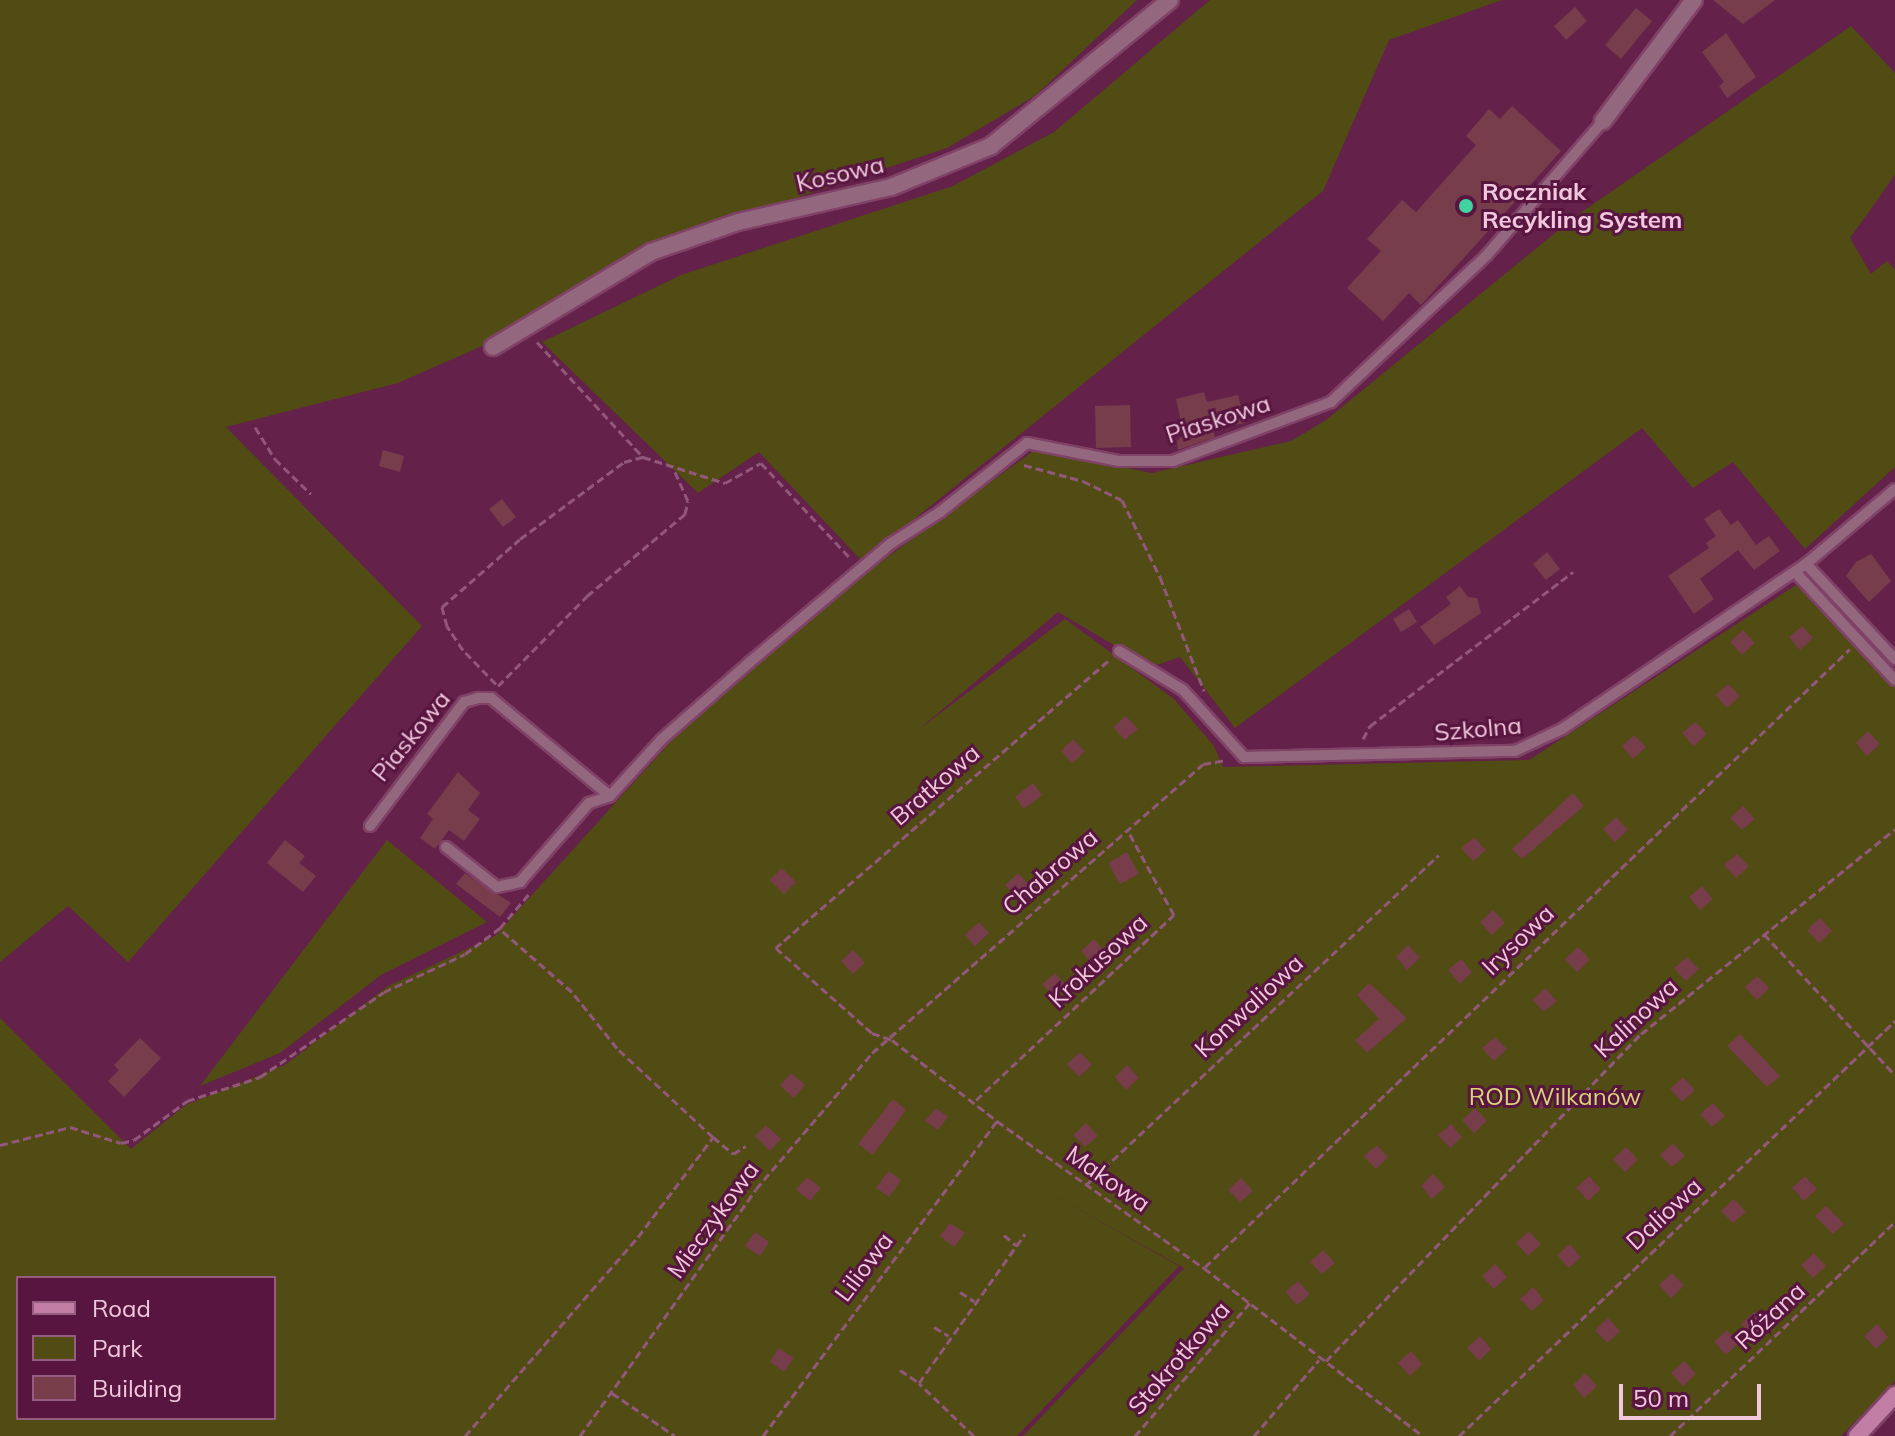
<!DOCTYPE html>
<html>
<head>
<meta charset="utf-8">
<style>
	body { margin:0 }
	#map { position:relative; width:1895px; height:1436px; overflow:hidden; background:#64214a; font-family:Mulish,sans-serif }
	div>[style] { position:absolute }
	[style*='--x'] { left:calc(var(--x)*1px); top:calc(var(--y)*1px); width:calc(var(--w)*1px); rotate:calc(var(--a)*1deg) }
	.green>* { inset:0; background:#504c13 }
	.building>* { inset:0; background:#773d4b }
	.path>* { height:3px; margin-top:-1.5px; transform-origin:0; background:repeating-linear-gradient(90deg,#92577a 0 8px,transparent 0 12px) }
	.roads { filter:drop-shadow(2px 0 #804267) drop-shadow(-2px 0 #804267) drop-shadow(0 2px #804267) drop-shadow(0 -2px #804267) }
	.lane>* { height:10px; margin:-5px; padding:0 5px; transform-origin:5px; border-radius:5px; background:#93687f }
	.street>* { height:16px; margin:-8px; padding:0 8px; transform-origin:8px; border-radius:8px; background:#93687f }
	.secondary>* { height:16px; margin:-8px; padding:0 8px; transform-origin:8px; border-radius:8px; background:#c17da3 }
	.dots>* { width:22px; height:22px; translate:-50% -50%; box-sizing:border-box; border:4px solid #581540; border-radius:50% }
	span { translate:-50% -50%; white-space:nowrap; text-align:center; line-height:1.15; -webkit-text-stroke:6px #581540; paint-order:stroke }
	.street-label { font-size:24px; color:#f1c7dd }
	.poi-label { font-size:24px; color:#f1c7dd; font-weight:700 }
	.left { translate:0 -50%; text-align:left }
	.park-label { font-size:24px; color:#d8d379 }
	.legend { position:absolute; left:16px; top:1276px; width:260px; height:144px; box-sizing:border-box; background:#581540; border:2px solid #955c7f; margin:0; padding:10px 14px; list-style:none; font-size:24px; color:#f1c7dd }
	.legend li { display:flex; align-items:center; gap:16px; height:40px }
	.legend b { width:40px; border:2px solid #955c7f }
	.scale { position:absolute; left:1619px; top:1384px; width:142px; height:36px; box-sizing:border-box; border:4px solid #f1c7dd; border-top:0; padding-left:10px; font-size:24px; line-height:28px; white-space:nowrap; color:#f1c7dd; -webkit-text-stroke:6px #581540; paint-order:stroke }
</style>
</head>
<body>
<div id="map">
	<div class="green">
		<div style="clip-path:polygon(0 0,1137px 0,1035px 96px,947px 148px,636px 251px,489px 343px,398px 383px,226px 427px,422px 626px,128px 962px,68px 906px,0 962px)"></div>
		<div style="clip-path:polygon(1210px 0,1502px 0,1389px 40px,1323px 191px,862px 561px,759px 452px,698px 493px,542px 342px,681px 275px,953px 186px,1054px 132px)"></div>
		<div style="clip-path:polygon(evenodd,1851px 26px,1895px 73px,1895px 175px,1850px 238px,1871px 274px,1887px 261px,1895px 270px,1895px 467px,1805px 549px,1733px 462px,1693px 488px,1642px 428px,1235px 728px,1180px 657px,1151px 667px,1058px 612px,918px 730px,1065px 619px,1174px 699px,1214px 746px,1223px 767px,1529px 760px,1796px 585px,1812px 600px,1821px 592px,1895px 674px,1895px 1381px,1841px 1436px,1023px 1436px,1184px 1268px,1041px 1188px,1179px 1266px,1017px 1436px,0 1436px,0 1018px,131px 1149px,186px 1105px,285px 1065px,388px 986px,495px 936px,673px 739px,835px 595px,1036px 449px,1152px 473px,1291px 441px,1326px 420px,1576px 216px,1851px 26px,18px 1278px,274px 1278px,274px 1418px,18px 1418px,18px 1278px)"></div>
		<div style="clip-path:polygon(387px 840px,487px 922px,381px 975px,280px 1053px,200px 1086px)"></div>
	</div>
	<div class="building">
		<div style="clip-path:polygon(1713px 0,1775px 0,1743px 24px)"></div>
		<div style="clip-path:polygon(1575px 7px,1587px 21px,1566px 40px,1554px 26px)"></div>
		<div style="clip-path:polygon(1636px 8px,1652px 21px,1621px 59px,1605px 45px)"></div>
		<div style="clip-path:polygon(1726px 33px,1756px 77px,1727px 98px,1719px 86px,1724px 82px,1702px 52px)"></div>
		<div style="clip-path:polygon(1512px 106px,1561px 151px,1421px 305px,1409px 293px,1383px 321px,1347px 288px,1381px 251px,1367px 239px,1402px 200px,1416px 212px,1476px 145px,1466px 136px,1489px 109px,1500px 119px)"></div>
		<div style="clip-path:polygon(1204px 392px,1207px 402px,1238px 395px,1245px 423px,1213px 430px,1215px 437px,1178px 450px,1177px 441px,1184px 435px,1176px 399px)"></div>
		<div style="clip-path:polygon(1130px 405px,1131px 447px,1096px 448px,1095px 406px)"></div>
		<div style="clip-path:polygon(383px 450px,404px 456px,400px 472px,379px 466px)"></div>
		<div style="clip-path:polygon(502px 499px,516px 517px,503px 527px,489px 509px)"></div>
		<div style="clip-path:polygon(1719px 509px,1731px 525px,1738px 520px,1756px 545px,1769px 536px,1780px 551px,1754px 570px,1738px 550px,1700px 579px,1714px 599px,1694px 614px,1668px 576px,1709px 548px,1706px 543px,1716px 536px,1704px 519px)"></div>
		<div style="clip-path:polygon(1547px 552px,1560px 569px,1546px 580px,1533px 564px)"></div>
		<div style="clip-path:polygon(1871px 554px,1891px 581px,1869px 602px,1846px 576px,1856px 562px)"></div>
		<div style="clip-path:polygon(1460px 586px,1468px 597px,1477px 598px,1481px 613px,1434px 645px,1420px 627px,1451px 604px,1446px 597px)"></div>
		<div style="clip-path:polygon(1409px 609px,1417px 622px,1401px 632px,1393px 619px)"></div>
		<div style="clip-path:polygon(1802px 626px,1813px 638px,1800px 650px,1789px 637px)"></div>
		<div style="clip-path:polygon(1743px 630px,1755px 643px,1742px 655px,1730px 642px)"></div>
		<div style="clip-path:polygon(1728px 684px,1740px 696px,1727px 708px,1715px 695px)"></div>
		<div style="clip-path:polygon(1126px 716px,1138px 729px,1125px 740px,1113px 727px)"></div>
		<div style="clip-path:polygon(1695px 722px,1707px 734px,1694px 746px,1682px 733px)"></div>
		<div style="clip-path:polygon(1868px 731px,1880px 744px,1867px 756px,1856px 743px)"></div>
		<div style="clip-path:polygon(1634px 735px,1646px 747px,1633px 759px,1622px 746px)"></div>
		<div style="clip-path:polygon(1073px 739px,1085px 752px,1072px 763px,1061px 751px)"></div>
		<div style="clip-path:polygon(458px 772px,480px 793px,468px 810px,480px 819px,464px 841px,449px 830px,435px 849px,420px 838px,433px 819px,427px 814px)"></div>
		<div style="clip-path:polygon(1033px 783px,1042px 795px,1024px 809px,1015px 797px)"></div>
		<div style="clip-path:polygon(1573px 793px,1584px 806px,1522px 859px,1512px 849px)"></div>
		<div style="clip-path:polygon(1743px 806px,1755px 819px,1742px 830px,1730px 818px)"></div>
		<div style="clip-path:polygon(1616px 817px,1628px 830px,1615px 842px,1603px 829px)"></div>
		<div style="clip-path:polygon(1474px 837px,1486px 850px,1473px 861px,1461px 848px)"></div>
		<div style="clip-path:polygon(285px 840px,305px 856px,299px 863px,316px 876px,303px 892px,267px 863px)"></div>
		<div style="clip-path:polygon(1127px 852px,1139px 874px,1120px 884px,1108px 863px)"></div>
		<div style="clip-path:polygon(1737px 854px,1749px 866px,1736px 878px,1724px 865px)"></div>
		<div style="clip-path:polygon(782px 868px,796px 882px,784px 894px,770px 880px)"></div>
		<div style="clip-path:polygon(465px 873px,511px 903px,500px 917px,456px 884px)"></div>
		<div style="clip-path:polygon(1018px 873px,1034px 890px,1022px 902px,1005px 885px)"></div>
		<div style="clip-path:polygon(1702px 886px,1713px 899px,1700px 910px,1689px 897px)"></div>
		<div style="clip-path:polygon(1493px 910px,1505px 923px,1492px 935px,1480px 922px)"></div>
		<div style="clip-path:polygon(1820px 918px,1832px 931px,1819px 943px,1807px 930px)"></div>
		<div style="clip-path:polygon(979px 922px,989px 933px,975px 946px,965px 935px)"></div>
		<div style="clip-path:polygon(1094px 939px,1105px 952px,1093px 964px,1081px 951px)"></div>
		<div style="clip-path:polygon(1408px 945px,1420px 958px,1407px 970px,1396px 957px)"></div>
		<div style="clip-path:polygon(1578px 947px,1590px 960px,1577px 972px,1565px 959px)"></div>
		<div style="clip-path:polygon(853px 950px,865px 963px,853px 974px,841px 961px)"></div>
		<div style="clip-path:polygon(1687px 957px,1699px 969px,1686px 981px,1674px 968px)"></div>
		<div style="clip-path:polygon(1461px 959px,1472px 972px,1460px 984px,1448px 970px)"></div>
		<div style="clip-path:polygon(1055px 973px,1066px 985px,1054px 997px,1042px 984px)"></div>
		<div style="clip-path:polygon(1757px 976px,1769px 988px,1757px 1000px,1745px 987px)"></div>
		<div style="clip-path:polygon(1369px 983px,1407px 1018px,1367px 1053px,1355px 1040px,1379px 1019px,1357px 995px)"></div>
		<div style="clip-path:polygon(1545px 988px,1557px 1001px,1544px 1012px,1533px 1000px)"></div>
		<div style="clip-path:polygon(1740px 1034px,1780px 1076px,1767px 1087px,1727px 1046px)"></div>
		<div style="clip-path:polygon(1495px 1037px,1507px 1049px,1494px 1061px,1482px 1048px)"></div>
		<div style="clip-path:polygon(140px 1038px,161px 1058px,124px 1097px,108px 1081px,119px 1070px,114px 1065px)"></div>
		<div style="clip-path:polygon(1080px 1052px,1092px 1065px,1079px 1077px,1067px 1064px)"></div>
		<div style="clip-path:polygon(1127px 1065px,1139px 1078px,1126px 1090px,1115px 1077px)"></div>
		<div style="clip-path:polygon(791px 1073px,805px 1085px,794px 1098px,780px 1086px)"></div>
		<div style="clip-path:polygon(1683px 1077px,1695px 1090px,1682px 1102px,1670px 1089px)"></div>
		<div style="clip-path:polygon(1542px 1085px,1554px 1098px,1541px 1110px,1529px 1097px)"></div>
		<div style="clip-path:polygon(893px 1099px,906px 1110px,873px 1155px,858px 1144px)"></div>
		<div style="clip-path:polygon(1713px 1103px,1725px 1116px,1712px 1127px,1700px 1114px)"></div>
		<div style="clip-path:polygon(936px 1108px,948px 1117px,938px 1130px,925px 1121px)"></div>
		<div style="clip-path:polygon(1475px 1108px,1487px 1121px,1474px 1133px,1462px 1120px)"></div>
		<div style="clip-path:polygon(1086px 1123px,1098px 1136px,1085px 1147px,1073px 1135px)"></div>
		<div style="clip-path:polygon(1451px 1124px,1462px 1137px,1450px 1148px,1438px 1135px)"></div>
		<div style="clip-path:polygon(766px 1125px,781px 1139px,770px 1151px,755px 1136px)"></div>
		<div style="clip-path:polygon(1673px 1143px,1685px 1156px,1672px 1167px,1660px 1155px)"></div>
		<div style="clip-path:polygon(1377px 1145px,1388px 1157px,1376px 1169px,1364px 1156px)"></div>
		<div style="clip-path:polygon(1626px 1147px,1638px 1160px,1625px 1172px,1613px 1159px)"></div>
		<div style="clip-path:polygon(888px 1171px,901px 1180px,889px 1197px,876px 1188px)"></div>
		<div style="clip-path:polygon(1433px 1174px,1445px 1187px,1432px 1199px,1421px 1186px)"></div>
		<div style="clip-path:polygon(1589px 1176px,1601px 1189px,1588px 1201px,1576px 1188px)"></div>
		<div style="clip-path:polygon(1805px 1176px,1817px 1189px,1804px 1201px,1792px 1188px)"></div>
		<div style="clip-path:polygon(807px 1177px,821px 1188px,810px 1201px,796px 1190px)"></div>
		<div style="clip-path:polygon(1241px 1178px,1253px 1191px,1240px 1202px,1228px 1190px)"></div>
		<div style="clip-path:polygon(1734px 1199px,1746px 1212px,1733px 1223px,1721px 1211px)"></div>
		<div style="clip-path:polygon(1826px 1206px,1844px 1224px,1833px 1234px,1815px 1216px)"></div>
		<div style="clip-path:polygon(950px 1223px,965px 1233px,954px 1247px,940px 1236px)"></div>
		<div style="clip-path:polygon(1529px 1231px,1541px 1244px,1528px 1256px,1516px 1243px)"></div>
		<div style="clip-path:polygon(755px 1232px,769px 1242px,760px 1256px,745px 1246px)"></div>
		<div style="clip-path:polygon(1570px 1244px,1581px 1257px,1569px 1268px,1557px 1255px)"></div>
		<div style="clip-path:polygon(1323px 1250px,1335px 1263px,1322px 1274px,1310px 1262px)"></div>
		<div style="clip-path:polygon(1814px 1253px,1826px 1266px,1813px 1278px,1801px 1265px)"></div>
		<div style="clip-path:polygon(1495px 1264px,1507px 1277px,1494px 1289px,1482px 1276px)"></div>
		<div style="clip-path:polygon(1672px 1273px,1684px 1286px,1671px 1298px,1659px 1285px)"></div>
		<div style="clip-path:polygon(1298px 1281px,1310px 1294px,1297px 1305px,1285px 1292px)"></div>
		<div style="clip-path:polygon(1533px 1287px,1544px 1300px,1532px 1311px,1520px 1299px)"></div>
		<div style="clip-path:polygon(1754px 1312px,1766px 1325px,1753px 1336px,1741px 1324px)"></div>
		<div style="clip-path:polygon(1608px 1318px,1620px 1331px,1607px 1343px,1595px 1330px)"></div>
		<div style="clip-path:polygon(1877px 1324px,1888px 1337px,1876px 1349px,1864px 1336px)"></div>
		<div style="clip-path:polygon(1727px 1330px,1739px 1343px,1726px 1355px,1714px 1342px)"></div>
		<div style="clip-path:polygon(1480px 1336px,1491px 1349px,1479px 1361px,1467px 1348px)"></div>
		<div style="clip-path:polygon(779px 1348px,794px 1358px,784px 1372px,770px 1362px)"></div>
		<div style="clip-path:polygon(1411px 1351px,1422px 1364px,1410px 1376px,1398px 1363px)"></div>
		<div style="clip-path:polygon(1684px 1361px,1696px 1374px,1683px 1386px,1671px 1373px)"></div>
		<div style="clip-path:polygon(1585px 1373px,1597px 1386px,1584px 1398px,1573px 1385px)"></div>
	</div>
	<div class="path">
		<div style="--x:537;--y:342;--w:156;--a:47.3"></div>
		<div style="--x:643;--y:457;--w:86;--a:17.6"></div>
		<div style="--x:725;--y:483;--w:41;--a:-29.1"></div>
		<div style="--x:761;--y:463;--w:132;--a:46.8"></div>
		<div style="--x:255;--y:427;--w:38;--a:58"></div>
		<div style="--x:275;--y:459;--w:50;--a:44.2"></div>
		<div style="--x:1024;--y:465;--w:61;--a:15.2"></div>
		<div style="--x:1083;--y:481;--w:43;--a:26"></div>
		<div style="--x:1122;--y:500;--w:86;--a:63.7"></div>
		<div style="--x:1160;--y:577;--w:122;--a:68.9"></div>
		<div style="--x:1108;--y:661;--w:439;--a:139.2"></div>
		<div style="--x:776;--y:948;--w:128;--a:41.5"></div>
		<div style="--x:872;--y:1033;--w:21;--a:19"></div>
		<div style="--x:892;--y:1040;--w:133;--a:37.6"></div>
		<div style="--x:997;--y:1121;--w:254;--a:35.4"></div>
		<div style="--x:1204;--y:1268;--w:276;--a:37.5"></div>
		<div style="--x:496;--y:684;--w:47;--a:-134.1"></div>
		<div style="--x:463;--y:650;--w:29;--a:-124"></div>
		<div style="--x:447;--y:626;--w:20;--a:-105"></div>
		<div style="--x:442;--y:607;--w:103;--a:-41.1"></div>
		<div style="--x:520;--y:539;--w:129;--a:-36.5"></div>
		<div style="--x:624;--y:462;--w:20;--a:-15"></div>
		<div style="--x:498;--y:686;--w:127;--a:-45.3"></div>
		<div style="--x:587;--y:596;--w:128;--a:-39.9"></div>
		<div style="--x:685;--y:514;--w:13;--a:-77"></div>
		<div style="--x:688;--y:501;--w:32;--a:-114"></div>
		<div style="--x:1363;--y:739;--w:15;--a:-62"></div>
		<div style="--x:1370;--y:726;--w:255;--a:-37.2"></div>
		<div style="--x:1764;--y:934;--w:192;--a:47.1"></div>
		<div style="--x:976;--y:1100;--w:271;--a:-43.1"></div>
		<div style="--x:1174;--y:915;--w:98;--a:-118.7"></div>
		<div style="--x:713;--y:1137;--w:26;--a:40"></div>
		<div style="--x:733;--y:1154;--w:15;--a:-32"></div>
		<div style="--x:0;--y:1145;--w:72;--a:-14.4"></div>
		<div style="--x:70;--y:1127;--w:53;--a:17.4"></div>
		<div style="--x:121;--y:1143;--w:13;--a:-13"></div>
		<div style="--x:134;--y:1140;--w:66;--a:-36.3"></div>
		<div style="--x:187;--y:1101;--w:77;--a:-18.2"></div>
		<div style="--x:260;--y:1077;--w:150;--a:-34.4"></div>
		<div style="--x:384;--y:992;--w:89;--a:-25.1"></div>
		<div style="--x:465;--y:954;--w:44;--a:-36.6"></div>
		<div style="--x:500;--y:928;--w:45;--a:-49.5"></div>
		<div style="--x:1086;--y:1185;--w:483;--a:-43.1"></div>
		<div style="--x:1004;--y:1235;--w:16;--a:40"></div>
		<div style="--x:1205;--y:1267;--w:893;--a:-43.78"></div>
		<div style="--x:960;--y:1292;--w:17;--a:33"></div>
		<div style="--x:934;--y:1327;--w:17;--a:31"></div>
		<div style="--x:1326;--y:1361;--w:454;--a:-46.1"></div>
		<div style="--x:1641;--y:1034;--w:326;--a:-38.9"></div>
		<div style="--x:900;--y:1370;--w:23;--a:34"></div>
		<div style="--x:612;--y:1393;--w:76;--a:34.3"></div>
		<div style="--x:465;--y:1436;--w:264;--a:-49"></div>
		<div style="--x:638;--y:1237;--w:125;--a:-53.1"></div>
		<div style="--x:713;--y:1137;--w:131;--a:-137.2"></div>
		<div style="--x:617;--y:1048;--w:72;--a:-128.8"></div>
		<div style="--x:572;--y:992;--w:96;--a:-138.8"></div>
		<div style="--x:580;--y:1436;--w:303;--a:-54.5"></div>
		<div style="--x:756;--y:1189;--w:179;--a:-49.5"></div>
		<div style="--x:872;--y:1053;--w:439;--a:-41.1"></div>
		<div style="--x:1203;--y:764;--w:22;--a:-10"></div>
		<div style="--x:763;--y:1436;--w:392;--a:-53.4"></div>
		<div style="--x:974;--y:1436;--w:76;--a:-136.1"></div>
		<div style="--x:919;--y:1383;--w:183;--a:-54.6"></div>
		<div style="--x:1135;--y:1436;--w:176;--a:-49.2"></div>
		<div style="--x:1254;--y:1436;--w:100;--a:-49.5"></div>
		<div style="--x:1459;--y:1436;--w:602;--a:-43.59"></div>
		<div style="--x:1670;--y:1436;--w:311;--a:-43.6"></div>
	</div>
	<div class="roads">
		<div class="lane">
			<div style="--x:1806;--y:564;--w:130;--a:46.9"></div>
			<div style="--x:1795;--y:572;--w:147;--a:47.2"></div>
			<div style="--x:1119;--y:651;--w:75;--a:31.4"></div>
			<div style="--x:1183;--y:690;--w:91;--a:47.7"></div>
			<div style="--x:1244;--y:757;--w:271;--a:-1.3"></div>
			<div style="--x:1515;--y:751;--w:52;--a:-25.1"></div>
			<div style="--x:1562;--y:729;--w:295;--a:-34.1"></div>
			<div style="--x:1806;--y:564;--w:116;--a:-40.1"></div>
			<div style="--x:370;--y:826;--w:156;--a:-52.8"></div>
			<div style="--x:464;--y:702;--w:15;--a:-16"></div>
			<div style="--x:478;--y:698;--w:13;--a:0"></div>
			<div style="--x:491;--y:698;--w:154;--a:39.5"></div>
			<div style="--x:446;--y:847;--w:65;--a:38.1"></div>
			<div style="--x:497;--y:887;--w:24;--a:-12"></div>
			<div style="--x:520;--y:882;--w:105;--a:-48.9"></div>
			<div style="--x:589;--y:803;--w:22;--a:-18"></div>
			<div style="--x:610;--y:796;--w:77;--a:-47.6"></div>
			<div style="--x:662;--y:739;--w:117;--a:-41.2"></div>
			<div style="--x:750;--y:662;--w:183;--a:-40.1"></div>
			<div style="--x:890;--y:544;--w:59;--a:-32.6"></div>
			<div style="--x:940;--y:512;--w:111;--a:-38.4"></div>
			<div style="--x:1027;--y:443;--w:94;--a:11.1"></div>
			<div style="--x:1119;--y:461;--w:54;--a:0"></div>
			<div style="--x:1173;--y:461;--w:169;--a:-20.5"></div>
			<div style="--x:1331;--y:402;--w:214;--a:-43.3"></div>
			<div style="--x:1487;--y:255;--w:177;--a:-49.1"></div>
		</div>
		<div class="street">
			<div style="--x:1603;--y:121;--w:151;--a:-53.1"></div>
			<div style="--x:493;--y:347;--w:184;--a:-31"></div>
			<div style="--x:651;--y:252;--w:92;--a:-19"></div>
			<div style="--x:738;--y:222;--w:157;--a:-12.9"></div>
			<div style="--x:891;--y:187;--w:108;--a:-22.3"></div>
			<div style="--x:991;--y:146;--w:231;--a:-39.2"></div>
		</div>
		<div class="secondary">
			<div style="--x:1857;--y:1436;--w:56;--a:-47.2"></div>
		</div>
	</div>
	<div class="dots">
		<div style="left:1466px;top:206px;background:#41d4a1"></div>
	</div>
	<div class="street-label">
		<span style="left:840px;top:174px;rotate:-13deg">Kosowa</span>
		<span style="left:1218px;top:419px;rotate:-18deg">Piaskowa</span>
		<span style="left:1478px;top:729px;rotate:-5deg">Szkolna</span>
		<span style="left:411px;top:736px;rotate:-51deg">Piaskowa</span>
		<span style="left:935px;top:785px;rotate:-41deg">Bratkowa</span>
		<span style="left:1050px;top:872px;rotate:-41deg">Chabrowa</span>
		<span style="left:1518px;top:940px;rotate:-44deg">Irysowa</span>
		<span style="left:1098px;top:961px;rotate:-43deg">Krokusowa</span>
		<span style="left:1249px;top:1006px;rotate:-43deg">Konwaliowa</span>
		<span style="left:1636px;top:1018px;rotate:-43deg">Kalinowa</span>
		<span style="left:1108px;top:1179px;rotate:35deg">Makowa</span>
		<span style="left:1664px;top:1214px;rotate:-43deg">Daliowa</span>
		<span style="left:713px;top:1220px;rotate:-54deg">Mieczykowa</span>
		<span style="left:864px;top:1267px;rotate:-53deg">Liliowa</span>
		<span style="left:1770px;top:1316px;rotate:-43deg">Różana</span>
		<span style="left:1179px;top:1358px;rotate:-49deg">Stokrotkowa</span>
	</div>
	<div class="poi-label">
		<span class="left" style="left:1482px;top:206px">Roczniak<br>Recykling System</span>
	</div>
	<div class="park-label">
		<span style="left:1555px;top:1097px">ROD Wilkanów</span>
	</div>
	<ul class="legend">
	<li><b style="height:10px;background:#c17da3"></b>Road</li>
	<li><b style="height:22px;background:#504c13"></b>Park</li>
	<li><b style="height:22px;background:#773d4b"></b>Building</li>
	</ul>
	<div class="scale">50 m</div>
</div>
</body>
</html>
